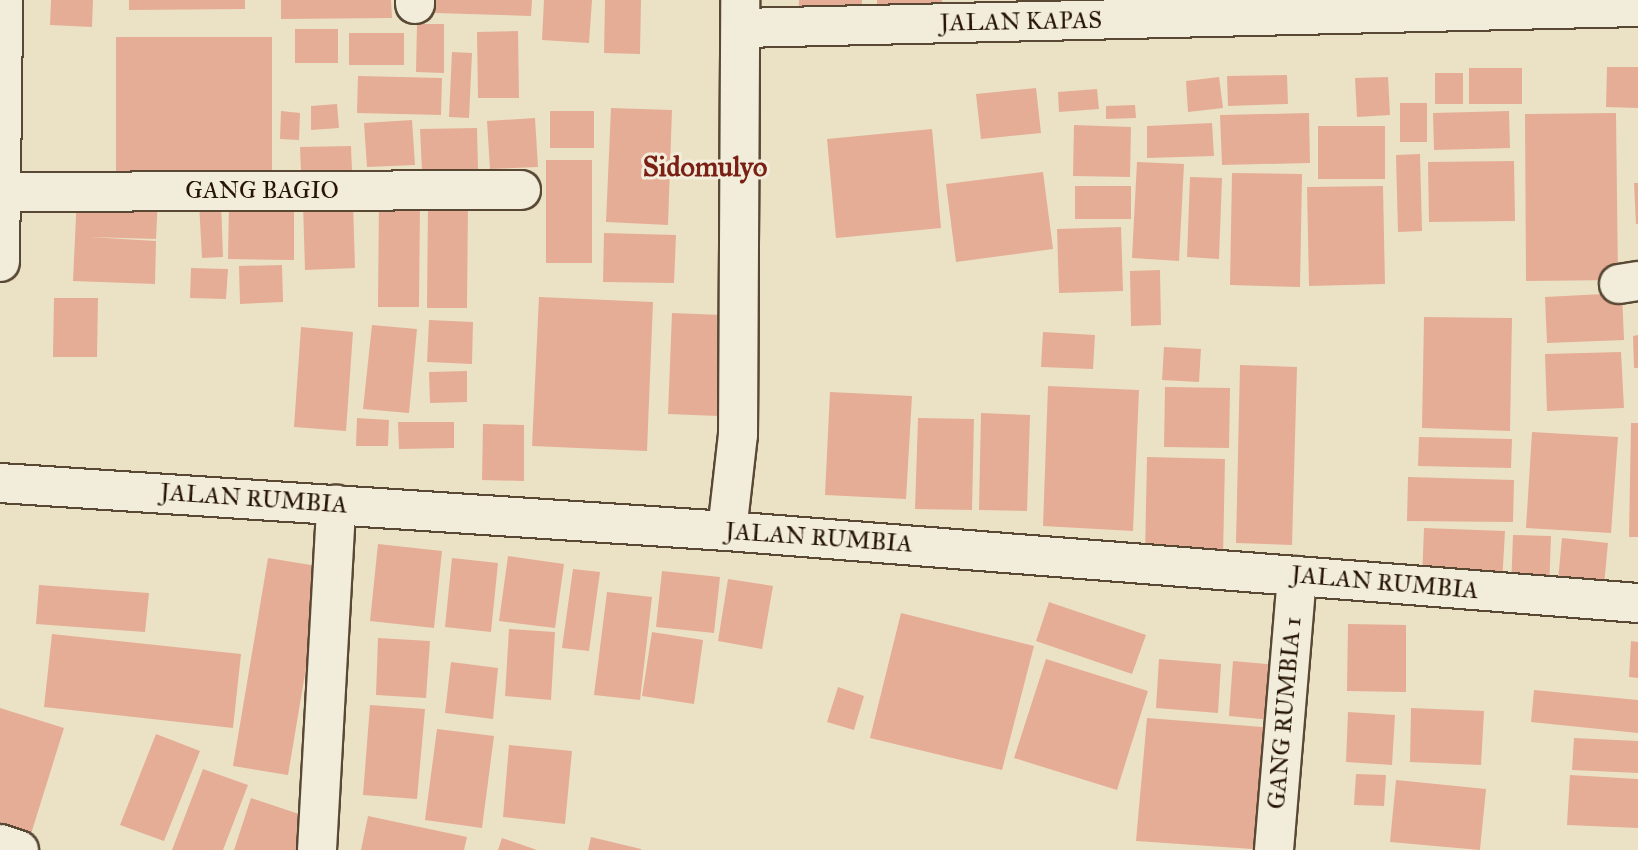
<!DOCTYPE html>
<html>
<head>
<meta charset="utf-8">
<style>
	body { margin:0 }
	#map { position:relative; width:1638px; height:850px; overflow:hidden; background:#ebe2c6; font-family:"IM FELL Great Primer",serif }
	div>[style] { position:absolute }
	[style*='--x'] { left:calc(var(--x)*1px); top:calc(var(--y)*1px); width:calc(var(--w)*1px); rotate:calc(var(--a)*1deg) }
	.building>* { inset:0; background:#e5ad96 }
	.roads { filter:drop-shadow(2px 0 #584834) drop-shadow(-2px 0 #584834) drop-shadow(0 2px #584834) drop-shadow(0 -2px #584834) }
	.minor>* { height:38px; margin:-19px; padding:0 19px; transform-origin:19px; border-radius:19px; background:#f2ecda }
	.tertiary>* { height:38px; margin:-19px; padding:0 19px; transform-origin:19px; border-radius:19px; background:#f2ecda }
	span { translate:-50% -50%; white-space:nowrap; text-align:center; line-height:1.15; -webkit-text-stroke:6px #f2ecda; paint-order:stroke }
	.street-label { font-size:24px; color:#271504 }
	.quarter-label { font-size:28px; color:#7a1f14; font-weight:700 }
</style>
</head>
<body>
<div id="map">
	<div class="building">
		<div style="clip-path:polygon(51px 0,93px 0,92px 27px,50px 25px)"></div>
		<div style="clip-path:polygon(129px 0,245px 0,245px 9px,129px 10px)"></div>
		<div style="clip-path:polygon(281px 0,391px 0,392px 18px,281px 19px)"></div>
		<div style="clip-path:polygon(435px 0,532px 0,531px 16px,435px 13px)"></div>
		<div style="clip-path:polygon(544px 0,592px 0,589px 43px,542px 40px)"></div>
		<div style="clip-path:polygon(605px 0,641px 0,640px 54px,604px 53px)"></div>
		<div style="clip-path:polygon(799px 0,862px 0,861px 22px,798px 19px)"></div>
		<div style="clip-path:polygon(877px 0,942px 0,943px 20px,877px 22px)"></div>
		<div style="clip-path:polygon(417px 24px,444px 24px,444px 73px,416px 72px)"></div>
		<div style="clip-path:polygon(295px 29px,338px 29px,338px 63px,295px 63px)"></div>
		<div style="clip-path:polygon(518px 31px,519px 98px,478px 98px,477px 32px)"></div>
		<div style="clip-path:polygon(349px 33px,404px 33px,404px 65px,349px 65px)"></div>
		<div style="clip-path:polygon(116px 37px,272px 37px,272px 177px,116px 177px)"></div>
		<div style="clip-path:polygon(452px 52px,472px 53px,469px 118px,449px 117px)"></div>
		<div style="clip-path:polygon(1607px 67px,1638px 67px,1638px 108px,1606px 107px)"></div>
		<div style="clip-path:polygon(1469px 68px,1522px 68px,1522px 104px,1469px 104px)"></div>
		<div style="clip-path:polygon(1435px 73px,1463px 73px,1463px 104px,1435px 104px)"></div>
		<div style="clip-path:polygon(1287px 75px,1288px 104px,1228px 106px,1227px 76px)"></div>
		<div style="clip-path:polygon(358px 76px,442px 78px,441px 115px,357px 113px)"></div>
		<div style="clip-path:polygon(1219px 77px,1223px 108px,1188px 112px,1186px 81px)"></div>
		<div style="clip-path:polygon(1388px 77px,1390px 115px,1357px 117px,1355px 78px)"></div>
		<div style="clip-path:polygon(1036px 88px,1041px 133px,981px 139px,976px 94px)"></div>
		<div style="clip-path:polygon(1097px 89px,1099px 109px,1059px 112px,1058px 92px)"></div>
		<div style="clip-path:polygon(1400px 103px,1427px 103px,1427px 142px,1400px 142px)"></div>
		<div style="clip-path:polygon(337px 104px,339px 128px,311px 130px,311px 106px)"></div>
		<div style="clip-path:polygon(1135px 105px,1136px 118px,1106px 119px,1106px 106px)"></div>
		<div style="clip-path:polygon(611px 108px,672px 110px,668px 225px,606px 222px)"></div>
		<div style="clip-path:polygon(281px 111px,300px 113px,299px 140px,280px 139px)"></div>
		<div style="clip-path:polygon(550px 111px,594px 111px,594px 148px,550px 148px)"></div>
		<div style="clip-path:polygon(1509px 111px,1510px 148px,1434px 150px,1433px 113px)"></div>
		<div style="clip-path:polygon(1309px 113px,1310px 163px,1222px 165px,1220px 115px)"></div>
		<div style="clip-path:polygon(1616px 113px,1618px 280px,1526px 281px,1525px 114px)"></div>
		<div style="clip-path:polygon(535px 118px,538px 167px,490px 169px,487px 121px)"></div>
		<div style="clip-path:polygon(412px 120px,415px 165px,367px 167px,364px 123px)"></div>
		<div style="clip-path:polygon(1212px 123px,1214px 156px,1147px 158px,1147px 126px)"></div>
		<div style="clip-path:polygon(1074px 125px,1131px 127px,1130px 177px,1073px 176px)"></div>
		<div style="clip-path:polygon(1318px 126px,1385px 126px,1385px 179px,1318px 179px)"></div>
		<div style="clip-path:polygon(477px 128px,478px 169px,422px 171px,420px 129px)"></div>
		<div style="clip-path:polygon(932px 129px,941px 228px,836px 238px,827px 139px)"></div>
		<div style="clip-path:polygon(351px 146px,352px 171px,301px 172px,300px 147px)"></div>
		<div style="clip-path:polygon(1420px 154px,1422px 231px,1398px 232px,1396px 155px)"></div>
		<div style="clip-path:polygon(546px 160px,592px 160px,592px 263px,546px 263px)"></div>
		<div style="clip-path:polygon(1514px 161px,1515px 221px,1429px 222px,1428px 162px)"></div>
		<div style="clip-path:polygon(1137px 162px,1184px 164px,1179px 261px,1132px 258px)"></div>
		<div style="clip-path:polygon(1043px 172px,1053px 249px,956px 262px,946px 184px)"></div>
		<div style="clip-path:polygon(1232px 173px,1302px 174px,1300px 287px,1230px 285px)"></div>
		<div style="clip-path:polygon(1190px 177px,1222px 178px,1219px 259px,1187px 257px)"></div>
		<div style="clip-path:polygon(1634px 183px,1638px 183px,1638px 224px,1636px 224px)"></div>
		<div style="clip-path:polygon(1075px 186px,1131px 186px,1131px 219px,1075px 219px)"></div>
		<div style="clip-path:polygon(1383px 186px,1385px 284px,1309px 286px,1307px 187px)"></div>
		<div style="clip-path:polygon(77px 195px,158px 198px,156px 239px,89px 237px,156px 241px,155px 284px,73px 281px)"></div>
		<div style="clip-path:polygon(379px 199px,420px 200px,419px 307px,378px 307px)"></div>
		<div style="clip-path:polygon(221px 201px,223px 257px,202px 258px,199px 202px)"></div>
		<div style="clip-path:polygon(428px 201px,468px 202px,467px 308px,427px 308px)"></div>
		<div style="clip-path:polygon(229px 203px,294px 204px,294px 260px,228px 259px)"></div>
		<div style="clip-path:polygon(353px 203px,355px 268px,305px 270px,303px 204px)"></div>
		<div style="clip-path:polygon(1121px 227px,1123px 291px,1059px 293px,1057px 229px)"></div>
		<div style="clip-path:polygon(604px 233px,676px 235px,674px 283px,603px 282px)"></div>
		<div style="clip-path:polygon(282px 265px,283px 302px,240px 304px,239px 266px)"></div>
		<div style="clip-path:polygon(191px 268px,228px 269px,226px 299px,190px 298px)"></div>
		<div style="clip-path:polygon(1160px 270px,1161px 325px,1131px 326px,1130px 271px)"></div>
		<div style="clip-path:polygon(1622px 293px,1624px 340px,1547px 343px,1545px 297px)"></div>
		<div style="clip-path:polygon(539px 297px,653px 302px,647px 451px,532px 446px)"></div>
		<div style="clip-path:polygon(54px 298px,98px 298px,97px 357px,53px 357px)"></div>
		<div style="clip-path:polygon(672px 313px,722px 315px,718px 416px,668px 414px)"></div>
		<div style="clip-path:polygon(1424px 317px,1512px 318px,1510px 431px,1422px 428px)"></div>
		<div style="clip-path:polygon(429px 320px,473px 322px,472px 364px,427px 362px)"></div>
		<div style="clip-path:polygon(372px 325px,417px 329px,409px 413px,363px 409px)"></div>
		<div style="clip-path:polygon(301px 327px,353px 332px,346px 431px,294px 427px)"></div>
		<div style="clip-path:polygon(1043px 332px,1095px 335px,1093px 369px,1041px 367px)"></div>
		<div style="clip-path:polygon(1638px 335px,1638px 368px,1634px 368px,1633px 336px)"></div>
		<div style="clip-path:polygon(1164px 347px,1201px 349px,1199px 382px,1162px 380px)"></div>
		<div style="clip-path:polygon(1621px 352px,1624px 408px,1547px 411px,1545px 354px)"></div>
		<div style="clip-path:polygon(1240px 365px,1297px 367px,1292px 545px,1236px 543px)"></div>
		<div style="clip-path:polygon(467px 371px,467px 402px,430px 403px,429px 372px)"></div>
		<div style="clip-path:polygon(1048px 386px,1139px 390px,1133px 531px,1043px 526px)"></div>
		<div style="clip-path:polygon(1165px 387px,1230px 388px,1229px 448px,1164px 447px)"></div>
		<div style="clip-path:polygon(830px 392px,912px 396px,906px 499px,825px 495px)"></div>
		<div style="clip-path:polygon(981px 413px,1030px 415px,1027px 511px,979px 510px)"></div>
		<div style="clip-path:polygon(357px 418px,389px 420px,388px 446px,356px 446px)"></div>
		<div style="clip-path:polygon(918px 418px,974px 419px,972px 510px,915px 509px)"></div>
		<div style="clip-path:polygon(398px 422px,454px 422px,454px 448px,399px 449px)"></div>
		<div style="clip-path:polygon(1631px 423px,1638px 423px,1638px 537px,1629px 537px)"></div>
		<div style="clip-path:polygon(483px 424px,524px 425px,524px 481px,482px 480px)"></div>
		<div style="clip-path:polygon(1532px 432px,1618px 437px,1611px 533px,1526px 528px)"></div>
		<div style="clip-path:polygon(1419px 437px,1512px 439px,1511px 468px,1418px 466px)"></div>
		<div style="clip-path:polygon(1147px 457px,1225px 459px,1223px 558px,1145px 556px)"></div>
		<div style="clip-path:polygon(1408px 477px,1514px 480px,1513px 522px,1407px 521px)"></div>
		<div style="clip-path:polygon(1424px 528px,1505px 531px,1502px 584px,1422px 580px)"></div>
		<div style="clip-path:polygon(1513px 535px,1551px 536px,1549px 591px,1511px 589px)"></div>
		<div style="clip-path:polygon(1562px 538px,1608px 543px,1603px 596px,1557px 591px)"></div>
		<div style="clip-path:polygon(378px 544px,442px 551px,434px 628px,370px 621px)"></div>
		<div style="clip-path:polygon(508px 556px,564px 564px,555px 628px,499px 621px)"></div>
		<div style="clip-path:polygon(268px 558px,323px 567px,288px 775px,233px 766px)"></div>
		<div style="clip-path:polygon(452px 558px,498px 563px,491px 632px,445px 627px)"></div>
		<div style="clip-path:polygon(573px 569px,600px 572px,589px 651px,562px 648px)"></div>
		<div style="clip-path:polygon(662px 571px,720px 577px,714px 633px,656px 627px)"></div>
		<div style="clip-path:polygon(728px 579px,773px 586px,762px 649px,718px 641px)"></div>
		<div style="clip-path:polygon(39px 585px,149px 593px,145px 632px,36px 624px)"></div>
		<div style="clip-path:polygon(607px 592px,652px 597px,640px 700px,594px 695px)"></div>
		<div style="clip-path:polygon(1049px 602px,1146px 635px,1132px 674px,1036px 641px)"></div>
		<div style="clip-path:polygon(901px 613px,1034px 646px,1002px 770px,870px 738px)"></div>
		<div style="clip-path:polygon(1348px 624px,1406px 625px,1406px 692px,1347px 691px)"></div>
		<div style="clip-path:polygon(509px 629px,555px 632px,551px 700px,505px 696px)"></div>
		<div style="clip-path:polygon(652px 632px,703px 640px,694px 704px,642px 696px)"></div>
		<div style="clip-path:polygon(52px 634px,241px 654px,233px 728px,44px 707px)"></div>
		<div style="clip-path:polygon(378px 638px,430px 641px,426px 698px,376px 695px)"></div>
		<div style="clip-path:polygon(1631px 641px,1638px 642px,1638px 678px,1629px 677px)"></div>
		<div style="clip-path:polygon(1046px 659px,1148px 691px,1117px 790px,1014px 758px)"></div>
		<div style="clip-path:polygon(1159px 659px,1221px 664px,1218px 713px,1156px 708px)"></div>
		<div style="clip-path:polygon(1233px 661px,1287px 666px,1283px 721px,1229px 716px)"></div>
		<div style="clip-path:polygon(451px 662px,498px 668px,493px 719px,445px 713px)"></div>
		<div style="clip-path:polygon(838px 687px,864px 696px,854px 730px,827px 722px)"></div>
		<div style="clip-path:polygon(1534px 690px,1638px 700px,1638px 733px,1531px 722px)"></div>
		<div style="clip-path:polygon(370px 705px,425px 709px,417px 799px,363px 795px)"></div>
		<div style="clip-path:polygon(0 708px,64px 728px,26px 850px,0 842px)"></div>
		<div style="clip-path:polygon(1411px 708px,1484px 711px,1481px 765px,1410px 762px)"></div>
		<div style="clip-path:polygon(1348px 712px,1395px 715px,1392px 765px,1346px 762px)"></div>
		<div style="clip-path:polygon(1147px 718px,1276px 728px,1267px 850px,1136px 841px)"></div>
		<div style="clip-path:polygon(437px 729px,494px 736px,482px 828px,425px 820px)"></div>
		<div style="clip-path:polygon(156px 734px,200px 751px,164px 841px,120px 825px)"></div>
		<div style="clip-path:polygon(1574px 738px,1638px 741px,1638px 773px,1572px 770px)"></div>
		<div style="clip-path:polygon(509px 745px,572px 751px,565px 824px,503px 817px)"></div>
		<div style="clip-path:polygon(203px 769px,248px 785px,223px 850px,172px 850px)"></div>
		<div style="clip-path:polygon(1356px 774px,1386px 775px,1384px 806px,1354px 805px)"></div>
		<div style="clip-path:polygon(1570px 775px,1638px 779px,1638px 828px,1567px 825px)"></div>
		<div style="clip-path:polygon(1396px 780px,1486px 789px,1480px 850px,1390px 842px)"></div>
		<div style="clip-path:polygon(251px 798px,311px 818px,301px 850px,234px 850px)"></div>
		<div style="clip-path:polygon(368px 816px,467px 837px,464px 850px,361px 850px)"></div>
		<div style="clip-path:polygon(591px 837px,641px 849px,641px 850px,588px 850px)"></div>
		<div style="clip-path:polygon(502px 838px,537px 850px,498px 850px)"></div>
	</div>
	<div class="roads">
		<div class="minor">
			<div style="--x:415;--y:0;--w:4;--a:90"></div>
			<div style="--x:741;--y:28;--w:897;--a:-1.34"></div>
			<div style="--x:3;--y:192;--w:518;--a:-0.22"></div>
			<div style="--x:1619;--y:284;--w:19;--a:-9"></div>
			<div style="--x:0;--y:483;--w:729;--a:3.78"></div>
			<div style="--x:727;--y:531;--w:914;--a:4.52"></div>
			<div style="--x:727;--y:531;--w:97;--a:-83.5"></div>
			<div style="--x:738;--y:435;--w:435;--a:-89.7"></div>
			<div style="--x:0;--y:844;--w:20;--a:18"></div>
			<div style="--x:317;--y:850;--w:346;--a:-86.8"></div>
			<div style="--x:1274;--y:850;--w:275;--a:-85.2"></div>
		</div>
		<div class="tertiary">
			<div style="--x:0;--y:262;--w:262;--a:-89.3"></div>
		</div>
	</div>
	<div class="street-label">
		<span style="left:1021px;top:22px;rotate:-1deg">JALAN KAPAS</span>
		<span style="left:262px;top:191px">GANG BAGIO</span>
		<span style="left:254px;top:499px;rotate:4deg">JALAN RUMBIA</span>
		<span style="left:819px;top:538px;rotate:4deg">JALAN RUMBIA</span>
		<span style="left:1385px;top:583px;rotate:5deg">JALAN RUMBIA</span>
		<span style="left:1285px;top:713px;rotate:-85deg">GANG RUMBIA 1</span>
	</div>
	<div class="quarter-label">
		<span style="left:705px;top:167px">Sidomulyo</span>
	</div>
</div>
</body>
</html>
